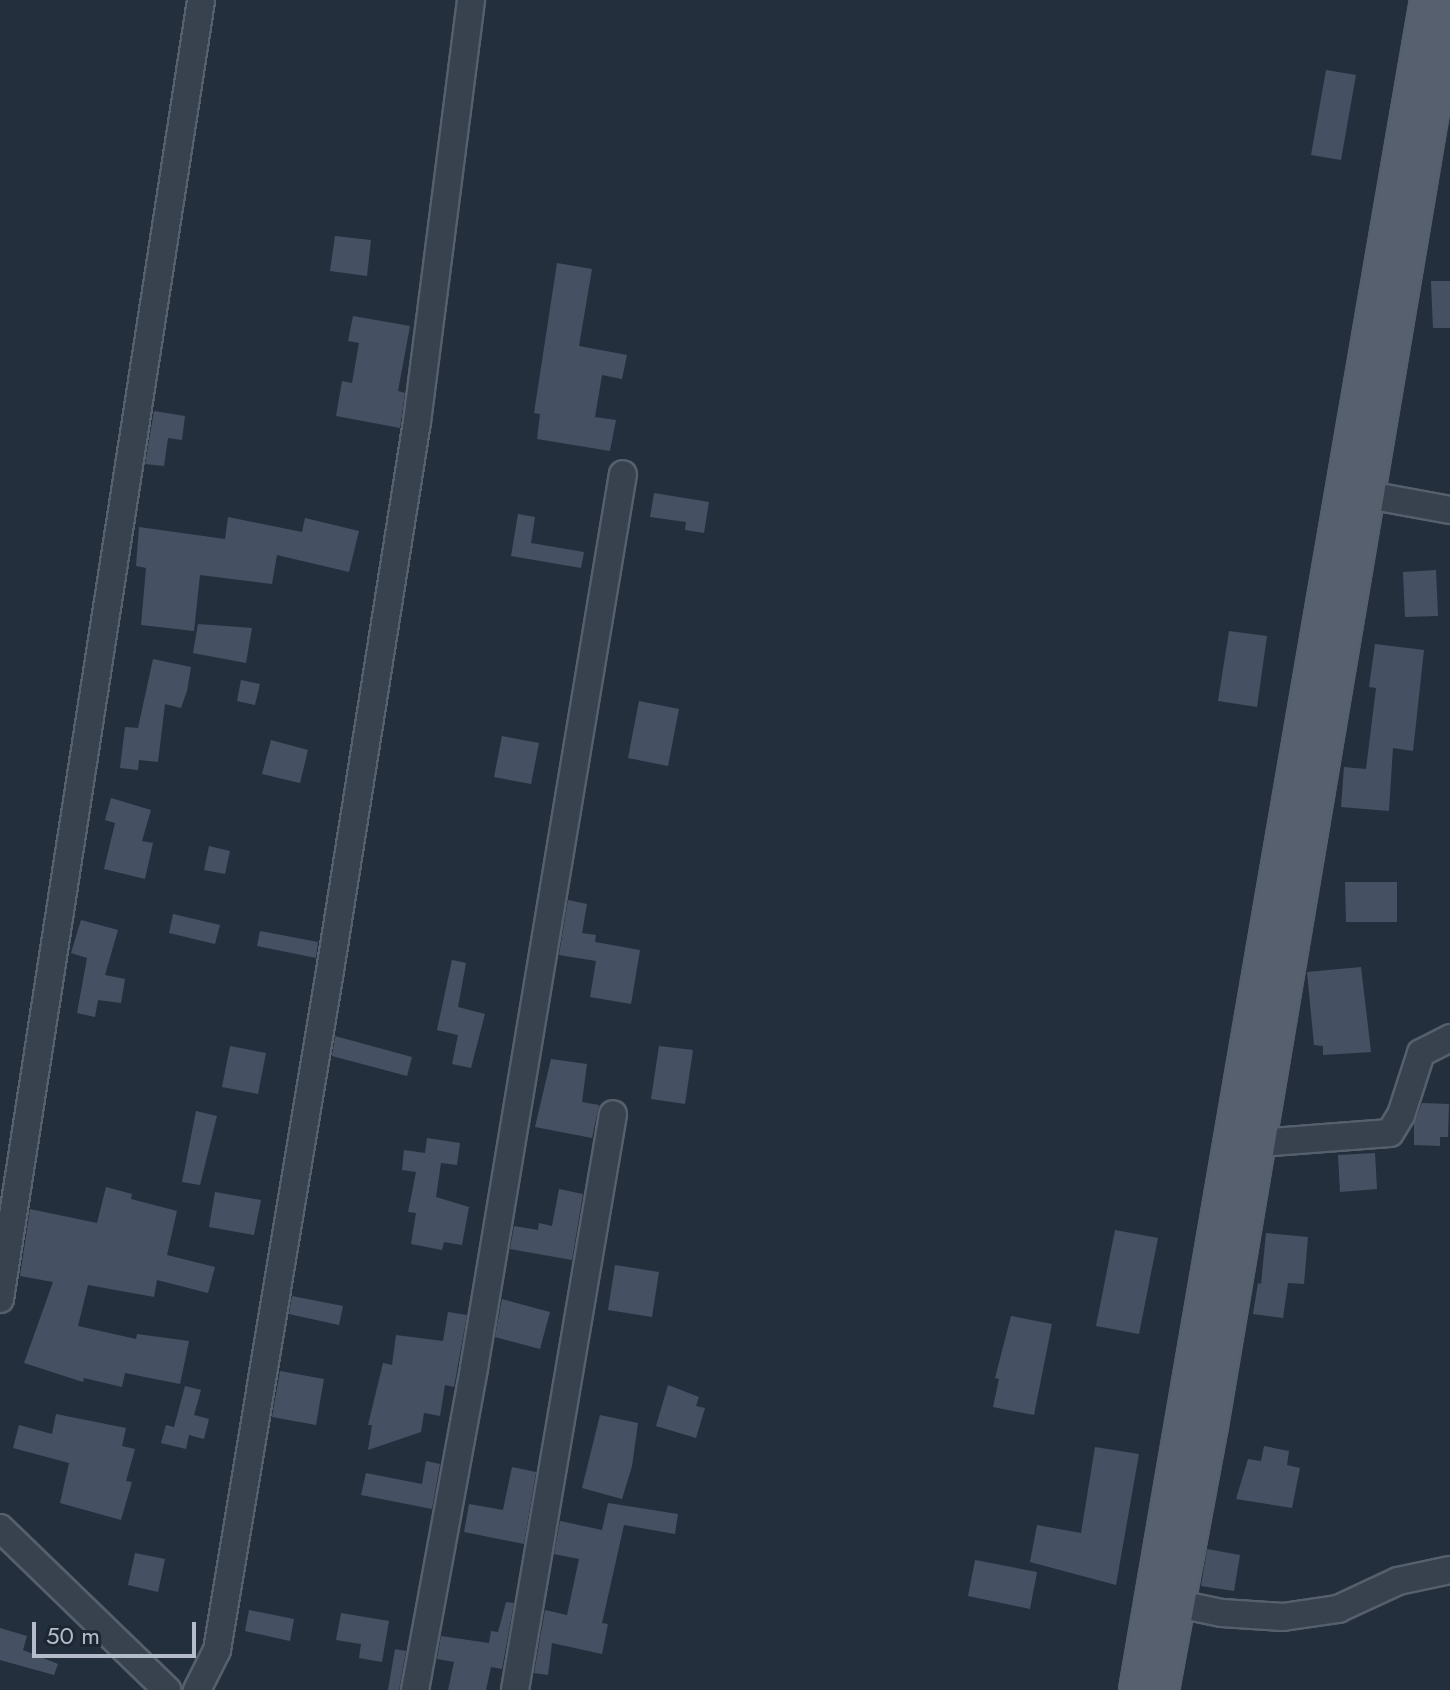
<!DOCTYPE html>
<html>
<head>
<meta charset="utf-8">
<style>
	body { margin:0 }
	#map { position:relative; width:1450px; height:1690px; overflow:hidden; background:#242f3e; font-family:Jost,sans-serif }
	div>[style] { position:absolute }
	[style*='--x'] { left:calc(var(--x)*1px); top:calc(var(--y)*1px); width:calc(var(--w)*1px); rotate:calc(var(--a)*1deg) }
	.building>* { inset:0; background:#455162 }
	.roads { filter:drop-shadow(2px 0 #565f6c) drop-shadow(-2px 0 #565f6c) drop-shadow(0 2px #565f6c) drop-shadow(0 -2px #565f6c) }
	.minor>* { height:26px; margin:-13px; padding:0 13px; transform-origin:13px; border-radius:13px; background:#38414e }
	.major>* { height:32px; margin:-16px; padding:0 16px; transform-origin:16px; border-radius:16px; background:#56606e }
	span { translate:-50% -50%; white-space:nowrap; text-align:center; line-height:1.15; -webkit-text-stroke:7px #1d2633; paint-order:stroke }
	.scale { position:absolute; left:32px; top:1622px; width:164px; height:36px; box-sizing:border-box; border:4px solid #b4bcc9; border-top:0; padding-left:10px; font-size:24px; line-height:28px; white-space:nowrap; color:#b4bcc9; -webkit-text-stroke:6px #1d2633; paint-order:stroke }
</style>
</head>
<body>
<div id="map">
	<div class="building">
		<div style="clip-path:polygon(1326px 70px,1356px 75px,1341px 160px,1311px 155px)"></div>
		<div style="clip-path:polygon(335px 236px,371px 240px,367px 276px,330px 271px)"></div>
		<div style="clip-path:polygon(557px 263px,592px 269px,579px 346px,627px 355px,622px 379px,602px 375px,595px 417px,616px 420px,610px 451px,537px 439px,540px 414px,534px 413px)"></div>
		<div style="clip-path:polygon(1431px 281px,1450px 281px,1450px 328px,1433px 328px)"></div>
		<div style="clip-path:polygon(353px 316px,410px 326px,398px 391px,405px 393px,400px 428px,336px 416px,342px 381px,352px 383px,359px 343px,348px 341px)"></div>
		<div style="clip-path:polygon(154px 411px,185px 416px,182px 440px,168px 438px,164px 466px,145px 464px)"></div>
		<div style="clip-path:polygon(654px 493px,709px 502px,704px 533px,685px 530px,686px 522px,650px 517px)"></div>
		<div style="clip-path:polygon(518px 514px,535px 517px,531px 543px,584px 552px,581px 568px,511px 556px)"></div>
		<div style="clip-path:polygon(228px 517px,302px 532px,305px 518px,359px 531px,349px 572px,277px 555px,272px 584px,200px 575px,194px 631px,141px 625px,146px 568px,136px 566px,139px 527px,225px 539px)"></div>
		<div style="clip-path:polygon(1436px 570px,1438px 616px,1405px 617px,1403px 572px)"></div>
		<div style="clip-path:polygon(198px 624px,252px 628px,246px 663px,193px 653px)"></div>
		<div style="clip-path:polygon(1229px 631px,1267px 636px,1257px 707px,1218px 701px)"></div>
		<div style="clip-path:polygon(1375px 644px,1424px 650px,1413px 751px,1393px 748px,1389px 811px,1341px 807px,1344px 767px,1366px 769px,1376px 688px,1369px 687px)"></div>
		<div style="clip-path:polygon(153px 659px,191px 667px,187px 691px,181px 708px,165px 704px,158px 762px,139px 760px,138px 770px,120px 768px,125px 727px,138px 728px)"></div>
		<div style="clip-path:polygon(241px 680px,260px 684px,255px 705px,237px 701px)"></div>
		<div style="clip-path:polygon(639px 701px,679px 709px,668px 766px,628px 758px)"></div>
		<div style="clip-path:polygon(502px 736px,539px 743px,531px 784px,494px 777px)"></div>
		<div style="clip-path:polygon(271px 740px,308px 750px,300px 783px,262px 774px)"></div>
		<div style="clip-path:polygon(111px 798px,151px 810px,142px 841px,153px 843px,145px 879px,104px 869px,115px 823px,105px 820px)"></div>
		<div style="clip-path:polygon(209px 846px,230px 851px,225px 874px,204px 870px)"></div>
		<div style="clip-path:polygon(1345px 882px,1397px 882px,1397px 922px,1346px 922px)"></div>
		<div style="clip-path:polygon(568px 900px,587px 904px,582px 933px,596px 935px,595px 942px,640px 950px,631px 1004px,590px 997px,596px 961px,559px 955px)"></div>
		<div style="clip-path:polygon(173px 914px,220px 925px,215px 944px,169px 933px)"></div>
		<div style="clip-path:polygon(81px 920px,118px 930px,105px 975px,125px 979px,121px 1003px,98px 1000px,95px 1017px,77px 1013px,87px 958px,71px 953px)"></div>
		<div style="clip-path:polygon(260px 931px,318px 942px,316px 958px,257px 946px)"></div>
		<div style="clip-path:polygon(452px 960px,466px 963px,458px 1007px,485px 1014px,471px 1068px,452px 1064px,458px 1035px,437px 1030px)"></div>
		<div style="clip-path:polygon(1361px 967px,1371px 1052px,1323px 1055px,1323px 1046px,1314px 1045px,1307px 972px)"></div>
		<div style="clip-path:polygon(335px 1036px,412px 1057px,407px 1076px,332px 1056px)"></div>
		<div style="clip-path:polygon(230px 1046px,266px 1053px,258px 1094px,222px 1087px)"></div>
		<div style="clip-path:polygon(659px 1046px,693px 1050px,685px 1104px,651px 1099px)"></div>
		<div style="clip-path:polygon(551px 1059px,587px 1064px,582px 1102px,599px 1105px,592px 1138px,535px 1127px)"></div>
		<div style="clip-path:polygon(1422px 1103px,1449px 1104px,1448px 1137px,1440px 1137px,1440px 1146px,1414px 1145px,1414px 1124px)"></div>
		<div style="clip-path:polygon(196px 1111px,217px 1116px,200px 1185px,182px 1182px)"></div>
		<div style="clip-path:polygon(427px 1138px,460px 1143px,457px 1165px,441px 1163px,436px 1197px,469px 1207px,462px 1245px,444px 1242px,442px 1250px,411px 1244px,416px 1213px,408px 1212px,416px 1172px,402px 1170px,404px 1150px,425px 1153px)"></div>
		<div style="clip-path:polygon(1375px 1153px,1377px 1189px,1340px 1192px,1338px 1155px)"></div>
		<div style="clip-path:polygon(106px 1187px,132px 1194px,131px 1199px,177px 1211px,167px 1255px,215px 1267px,208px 1293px,157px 1280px,154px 1297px,88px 1285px,78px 1326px,136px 1339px,137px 1334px,189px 1341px,180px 1384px,125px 1373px,122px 1387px,84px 1378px,83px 1382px,24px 1363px,53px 1282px,20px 1276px,30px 1209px,97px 1223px)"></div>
		<div style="clip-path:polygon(559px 1189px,583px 1194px,572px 1260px,510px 1249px,514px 1226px,538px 1230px,539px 1223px,552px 1226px)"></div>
		<div style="clip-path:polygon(215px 1192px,261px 1200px,254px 1235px,209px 1227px)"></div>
		<div style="clip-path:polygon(1115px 1230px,1158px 1238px,1139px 1334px,1096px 1326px)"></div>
		<div style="clip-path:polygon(1266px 1233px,1308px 1237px,1304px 1284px,1288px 1283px,1283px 1318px,1253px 1314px,1258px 1283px,1261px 1284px)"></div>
		<div style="clip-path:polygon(615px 1265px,659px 1272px,652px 1317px,608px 1310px)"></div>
		<div style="clip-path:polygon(292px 1296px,343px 1306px,339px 1325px,289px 1314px)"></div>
		<div style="clip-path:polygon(502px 1299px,550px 1312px,540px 1349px,495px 1337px)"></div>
		<div style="clip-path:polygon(448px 1312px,467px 1315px,454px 1387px,445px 1385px,440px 1416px,424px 1413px,421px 1432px,368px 1450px,372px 1425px,368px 1425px,383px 1363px,392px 1365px,396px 1335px,443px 1341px)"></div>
		<div style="clip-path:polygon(1011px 1316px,1052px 1324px,1034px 1415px,993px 1407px,999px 1379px,995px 1378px)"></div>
		<div style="clip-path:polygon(280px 1371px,324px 1379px,316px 1425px,272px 1417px)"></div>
		<div style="clip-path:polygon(668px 1385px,699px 1397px,696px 1406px,705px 1408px,696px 1438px,656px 1426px)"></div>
		<div style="clip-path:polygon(185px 1386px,201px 1390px,194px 1415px,209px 1419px,204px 1439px,189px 1435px,186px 1449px,161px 1443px,166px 1425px,174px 1427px)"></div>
		<div style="clip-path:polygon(56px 1414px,126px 1428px,122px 1446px,135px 1449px,126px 1481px,132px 1482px,121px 1520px,60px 1503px,69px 1463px,13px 1448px,19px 1425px,52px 1434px)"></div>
		<div style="clip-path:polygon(600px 1415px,638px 1423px,632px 1466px,622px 1499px,582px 1488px)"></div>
		<div style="clip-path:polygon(1264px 1446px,1289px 1451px,1287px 1465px,1300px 1468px,1292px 1508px,1236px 1499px,1248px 1459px,1261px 1461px)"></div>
		<div style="clip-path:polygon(1095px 1447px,1139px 1454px,1116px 1585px,1030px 1562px,1037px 1525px,1081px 1533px)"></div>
		<div style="clip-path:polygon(426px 1461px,440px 1464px,432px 1509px,361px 1495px,366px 1473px,422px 1484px)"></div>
		<div style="clip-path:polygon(512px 1467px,536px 1472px,524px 1544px,464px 1532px,469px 1504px,503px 1510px)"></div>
		<div style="clip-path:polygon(608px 1503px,678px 1514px,675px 1534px,624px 1525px,602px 1623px,608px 1624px,602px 1654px,552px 1643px,548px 1675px,534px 1673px,545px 1610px,567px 1615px,579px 1559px,554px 1554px,560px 1521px,602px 1530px)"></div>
		<div style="clip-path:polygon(1207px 1549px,1240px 1555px,1234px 1591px,1201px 1586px)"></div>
		<div style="clip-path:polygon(135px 1553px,165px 1559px,158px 1592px,128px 1585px)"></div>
		<div style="clip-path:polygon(975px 1560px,1037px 1572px,1030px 1609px,968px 1596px)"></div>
		<div style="clip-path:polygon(506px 1602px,514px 1603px,502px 1669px,491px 1667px,486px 1690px,448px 1690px,454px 1662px,437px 1659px,441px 1636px,489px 1643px,491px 1631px,498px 1632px)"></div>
		<div style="clip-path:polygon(249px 1610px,294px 1619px,290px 1641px,245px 1631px)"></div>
		<div style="clip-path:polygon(341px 1613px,389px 1621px,382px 1662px,359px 1658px,361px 1644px,336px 1640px)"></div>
		<div style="clip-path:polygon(0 1628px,27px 1636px,23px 1650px,58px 1664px,54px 1675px,0 1660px)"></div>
		<div style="clip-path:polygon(395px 1649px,406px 1651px,399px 1690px,388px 1690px)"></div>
	</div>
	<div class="roads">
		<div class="minor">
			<div style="--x:1368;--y:495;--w:83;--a:10.4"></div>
			<div style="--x:1259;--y:1143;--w:131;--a:-4.4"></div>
			<div style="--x:1390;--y:1133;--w:21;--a:-59"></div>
			<div style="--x:1401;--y:1115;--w:65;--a:-72.1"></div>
			<div style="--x:1421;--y:1053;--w:33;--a:-27"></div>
			<div style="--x:0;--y:1299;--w:1314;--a:-81.2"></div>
			<div style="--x:0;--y:1528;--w:233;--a:44.1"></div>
			<div style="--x:1159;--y:1600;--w:64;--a:11.7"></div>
			<div style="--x:1222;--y:1613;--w:61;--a:3.8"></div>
			<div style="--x:1283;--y:1617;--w:56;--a:-8.3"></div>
			<div style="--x:1338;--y:1609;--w:66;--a:-25"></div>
			<div style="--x:1398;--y:1581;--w:53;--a:-11.9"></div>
			<div style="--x:197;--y:1690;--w:45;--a:-63.4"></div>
			<div style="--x:217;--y:1650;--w:688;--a:-80.55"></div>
			<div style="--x:330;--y:971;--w:556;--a:-81"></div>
			<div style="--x:417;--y:422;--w:425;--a:-82.7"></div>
			<div style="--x:415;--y:1690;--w:327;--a:-79.6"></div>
			<div style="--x:474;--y:1368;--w:906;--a:-80.54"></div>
			<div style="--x:515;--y:1690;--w:584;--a:-80.34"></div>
		</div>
		<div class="major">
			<div style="--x:1136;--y:1690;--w:1715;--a:-80.23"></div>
			<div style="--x:1162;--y:1690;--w:269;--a:-79.5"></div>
			<div style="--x:1211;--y:1426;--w:1440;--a:-80.45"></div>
		</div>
	</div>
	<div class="scale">50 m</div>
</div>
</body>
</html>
